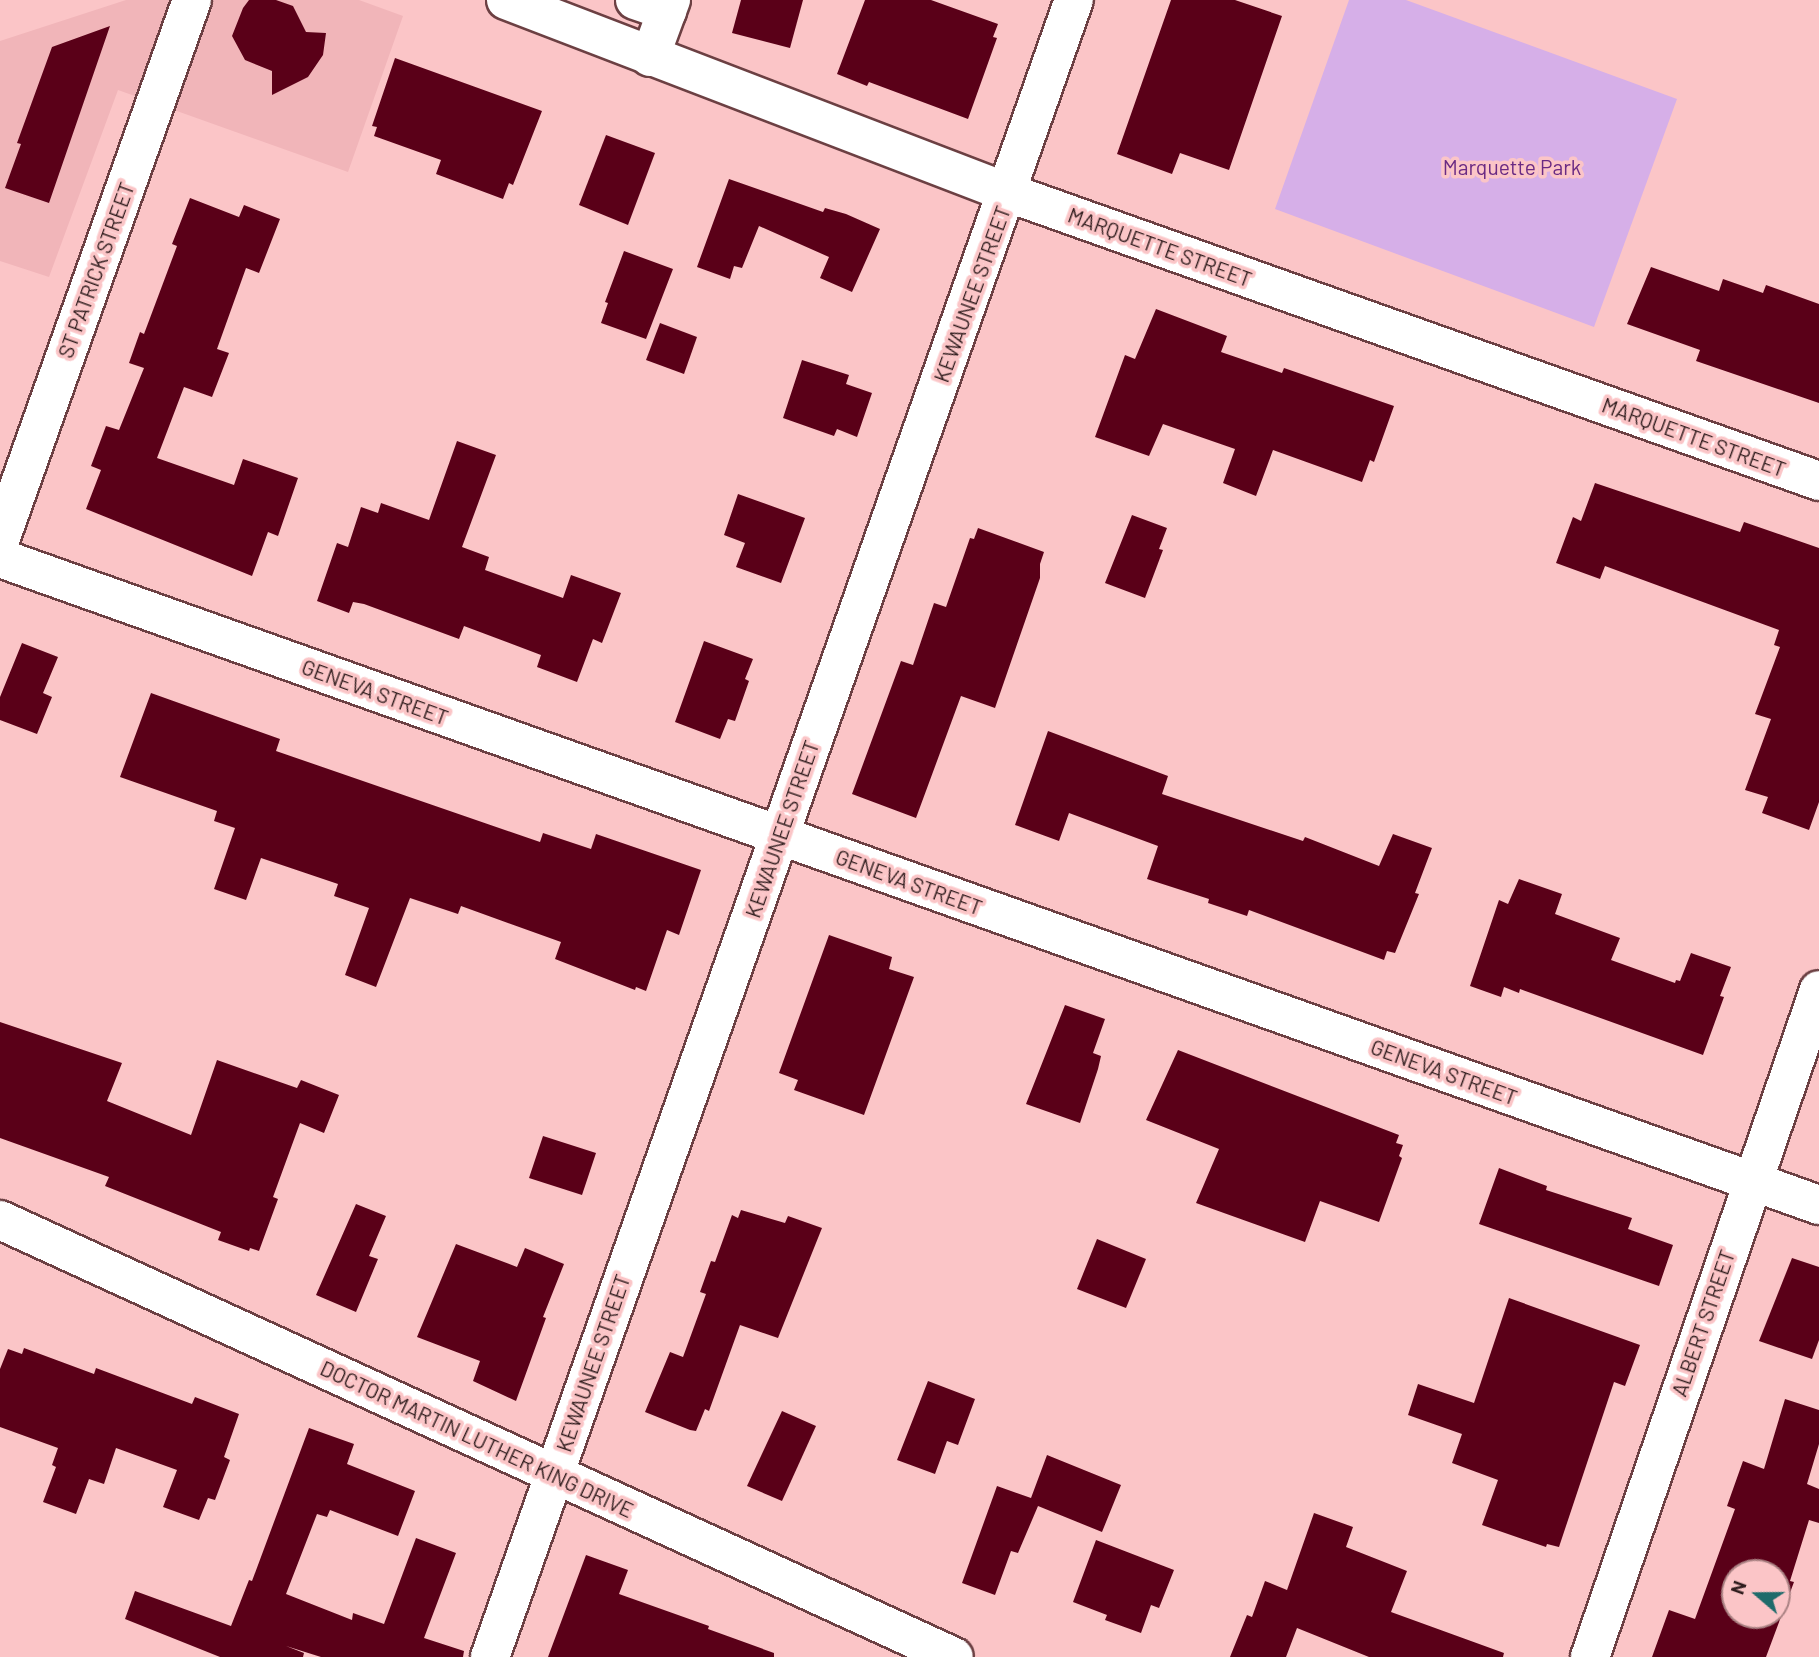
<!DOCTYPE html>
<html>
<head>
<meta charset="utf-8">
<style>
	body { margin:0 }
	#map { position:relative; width:1819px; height:1657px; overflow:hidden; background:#fbc5c7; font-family:Barlow,sans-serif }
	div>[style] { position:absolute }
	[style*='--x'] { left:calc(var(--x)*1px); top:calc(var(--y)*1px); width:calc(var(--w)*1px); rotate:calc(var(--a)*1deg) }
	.built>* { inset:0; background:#f1b5b9 }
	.green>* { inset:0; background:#d6afe8 }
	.building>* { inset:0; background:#5a0018 }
	.roads { filter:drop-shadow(2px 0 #6c4043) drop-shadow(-2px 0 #6c4043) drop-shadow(0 2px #6c4043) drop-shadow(0 -2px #6c4043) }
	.minor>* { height:38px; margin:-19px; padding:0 19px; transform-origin:19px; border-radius:19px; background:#fff }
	span { translate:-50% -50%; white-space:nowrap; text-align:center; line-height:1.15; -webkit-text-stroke:7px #fbc5c7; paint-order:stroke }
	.park-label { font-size:21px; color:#6a2a83 }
	.street-label { font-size:21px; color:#301d1e }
	.north { position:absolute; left:1721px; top:1559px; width:70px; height:70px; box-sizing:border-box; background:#fbc5c7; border:2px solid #aa8283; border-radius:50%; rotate:290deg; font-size:19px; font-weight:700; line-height:28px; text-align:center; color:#301d1e }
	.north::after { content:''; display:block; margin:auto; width:24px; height:32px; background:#1f6b6b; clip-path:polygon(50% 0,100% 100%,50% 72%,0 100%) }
</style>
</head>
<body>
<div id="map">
	<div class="built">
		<div style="clip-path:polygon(126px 0,359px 0,403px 16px,348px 172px,118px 90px,49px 277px,0 261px,0 41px)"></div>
	</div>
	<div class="green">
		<div style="clip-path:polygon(1349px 0,1406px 0,1677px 99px,1594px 327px,1275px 209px)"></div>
	</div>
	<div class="building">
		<div style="clip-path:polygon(249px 0,276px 0,293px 6px,306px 32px,326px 33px,323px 55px,308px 77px,272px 95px,272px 71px,245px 60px,232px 36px,243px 8px)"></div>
		<div style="clip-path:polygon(741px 0,803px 0,790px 48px,732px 33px)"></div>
		<div style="clip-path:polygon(865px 0,931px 0,998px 24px,993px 37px,997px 38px,968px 119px,869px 82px,867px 86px,837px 74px)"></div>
		<div style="clip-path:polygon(1171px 0,1235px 0,1282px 16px,1229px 170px,1180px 153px,1172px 174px,1117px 154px)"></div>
		<div style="clip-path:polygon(110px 26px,49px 203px,5px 188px,21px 144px,17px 143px,52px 47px)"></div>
		<div style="clip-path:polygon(395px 58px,542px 111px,513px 185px,509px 183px,503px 199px,436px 174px,441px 160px,374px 136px,377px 127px,372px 126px)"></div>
		<div style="clip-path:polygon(606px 135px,655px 153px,628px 225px,579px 205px)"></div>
		<div style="clip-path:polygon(729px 179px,823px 212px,825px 208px,846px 214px,880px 229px,852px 292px,820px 278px,829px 257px,759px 226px,742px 268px,734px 266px,730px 279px,697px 267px)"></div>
		<div style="clip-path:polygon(190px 198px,239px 217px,244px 205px,280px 219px,259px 273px,246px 268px,217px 349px,229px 353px,212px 397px,184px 387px,157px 458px,234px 485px,243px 459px,298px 478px,278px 536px,268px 532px,252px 576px,86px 509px,101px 470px,91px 466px,106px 426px,119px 430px,144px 368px,129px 363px,140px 332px,144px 334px,177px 246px,172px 244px)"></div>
		<div style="clip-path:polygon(624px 251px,673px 269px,646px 339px,601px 323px,608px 303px,605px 302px)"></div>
		<div style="clip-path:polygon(1651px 267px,1719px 291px,1723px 279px,1763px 293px,1766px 285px,1819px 304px,1819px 403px,1696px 361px,1700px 350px,1627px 324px)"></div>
		<div style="clip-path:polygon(1156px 309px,1227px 336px,1221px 352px,1282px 373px,1284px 368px,1394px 406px,1374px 462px,1370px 460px,1362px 482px,1273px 450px,1256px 496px,1223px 483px,1235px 449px,1163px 424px,1149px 456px,1095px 437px,1125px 355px,1135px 359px)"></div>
		<div style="clip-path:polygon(660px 323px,697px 337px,684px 374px,646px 360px)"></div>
		<div style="clip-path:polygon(802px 360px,849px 375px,846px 384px,872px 393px,857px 437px,837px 429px,834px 436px,783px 418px)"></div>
		<div style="clip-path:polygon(457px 441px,496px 455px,462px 547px,489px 557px,485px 570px,563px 598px,571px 575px,621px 593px,602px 643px,593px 639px,577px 682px,537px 667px,541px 655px,464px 626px,459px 639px,364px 604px,353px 602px,349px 613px,317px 601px,337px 543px,348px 547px,361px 507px,378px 513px,381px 503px,429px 520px)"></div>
		<div style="clip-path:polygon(1595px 483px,1740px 532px,1744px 522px,1819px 548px,1819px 802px,1809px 830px,1762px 813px,1768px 797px,1745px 790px,1771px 719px,1755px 714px,1780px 647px,1774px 645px,1779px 630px,1605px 566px,1600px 579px,1556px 563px,1573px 517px,1581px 521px)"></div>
		<div style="clip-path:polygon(738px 494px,805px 518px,781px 583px,736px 567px,745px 543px,724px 535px)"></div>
		<div style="clip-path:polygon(1132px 515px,1167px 528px,1159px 549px,1163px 550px,1145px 598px,1105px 583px)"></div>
		<div style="clip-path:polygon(978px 528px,1044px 552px,1040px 564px,1040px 578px,995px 708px,961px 696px,916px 818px,852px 794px,901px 661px,913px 665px,934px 603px,946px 607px,970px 538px,974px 539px)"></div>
		<div style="clip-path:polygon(704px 641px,753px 659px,745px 679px,749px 681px,735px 721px,728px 719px,720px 739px,675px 722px)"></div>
		<div style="clip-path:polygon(22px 643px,58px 657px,43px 693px,52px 697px,37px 734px,0 720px,0 697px)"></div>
		<div style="clip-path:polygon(151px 693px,280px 739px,276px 751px,540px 842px,543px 833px,591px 849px,596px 834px,701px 870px,679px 935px,667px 930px,646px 991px,636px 987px,635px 990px,555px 959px,561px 942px,461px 906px,458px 914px,410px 898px,376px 987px,345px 975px,369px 908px,334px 896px,338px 884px,261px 858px,246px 900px,214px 889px,235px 828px,214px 821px,217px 811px,120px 777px)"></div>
		<div style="clip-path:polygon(1048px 731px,1168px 776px,1162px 794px,1303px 841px,1305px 837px,1379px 866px,1393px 834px,1432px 848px,1415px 893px,1419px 894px,1395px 953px,1387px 951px,1384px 960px,1249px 910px,1247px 916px,1208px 903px,1209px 899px,1147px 879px,1158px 846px,1069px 813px,1059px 841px,1015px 825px)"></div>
		<div style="clip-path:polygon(1519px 879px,1562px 894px,1555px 914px,1620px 938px,1611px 960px,1675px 983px,1676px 980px,1680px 981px,1691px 953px,1731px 967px,1720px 996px,1724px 997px,1703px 1055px,1520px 989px,1519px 993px,1504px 987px,1501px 997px,1470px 986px,1499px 900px,1508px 904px)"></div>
		<div style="clip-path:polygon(829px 935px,892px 957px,889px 969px,914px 977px,864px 1115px,794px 1090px,798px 1080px,779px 1073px)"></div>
		<div style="clip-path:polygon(1065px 1005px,1105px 1019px,1093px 1053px,1101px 1056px,1098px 1069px,1080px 1123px,1026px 1104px)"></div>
		<div style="clip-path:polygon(0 1022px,122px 1063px,107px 1101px,191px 1135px,217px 1060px,297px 1088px,301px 1080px,339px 1095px,324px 1133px,300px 1123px,273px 1197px,278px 1199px,259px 1251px,250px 1248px,249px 1251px,218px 1240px,221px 1232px,105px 1186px,109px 1177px,0 1138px)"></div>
		<div style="clip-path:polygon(1178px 1050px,1399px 1135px,1396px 1143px,1403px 1145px,1399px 1156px,1402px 1158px,1379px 1222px,1320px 1201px,1305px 1242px,1196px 1203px,1219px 1149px,1146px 1120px)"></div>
		<div style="clip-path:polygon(543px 1136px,596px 1153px,582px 1195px,529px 1178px)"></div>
		<div style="clip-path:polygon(1499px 1168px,1547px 1186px,1546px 1190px,1632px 1218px,1628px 1229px,1673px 1245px,1659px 1286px,1479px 1224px)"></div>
		<div style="clip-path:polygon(356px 1204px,386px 1216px,369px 1256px,378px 1259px,356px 1312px,316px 1295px)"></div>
		<div style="clip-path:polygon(741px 1210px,785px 1223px,788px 1216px,822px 1228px,778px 1338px,740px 1325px,709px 1411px,705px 1409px,696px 1431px,690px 1430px,645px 1412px,670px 1352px,683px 1357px,706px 1294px,700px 1292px,711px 1261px,715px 1262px,732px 1215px,738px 1218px)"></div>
		<div style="clip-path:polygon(1097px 1239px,1146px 1259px,1126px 1308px,1077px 1289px)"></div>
		<div style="clip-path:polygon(456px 1244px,517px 1267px,525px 1248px,564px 1264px,543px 1317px,546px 1318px,516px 1401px,473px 1381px,480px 1361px,417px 1337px)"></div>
		<div style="clip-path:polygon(1792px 1258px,1819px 1267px,1819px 1340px,1812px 1359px,1759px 1341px)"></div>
		<div style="clip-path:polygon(1509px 1298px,1640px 1345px,1625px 1386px,1614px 1382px,1559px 1547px,1547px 1544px,1546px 1547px,1482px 1525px,1498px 1480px,1452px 1463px,1462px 1434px,1408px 1415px,1418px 1384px,1474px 1403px)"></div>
		<div style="clip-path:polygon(24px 1348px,94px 1374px,96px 1368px,192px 1404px,195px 1397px,239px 1414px,224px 1457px,230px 1460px,215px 1500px,208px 1498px,199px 1520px,163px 1507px,177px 1470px,116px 1448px,104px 1484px,89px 1479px,76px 1514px,43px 1502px,56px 1467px,52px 1465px,58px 1448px,0 1427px,0 1369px,8px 1349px,22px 1354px)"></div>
		<div style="clip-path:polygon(928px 1381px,975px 1399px,958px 1445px,947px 1441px,935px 1474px,897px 1460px)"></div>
		<div style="clip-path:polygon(evenodd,1785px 1399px,1819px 1410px,1819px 1444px,1807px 1484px,1819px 1489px,1819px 1523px,1809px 1520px,1790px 1581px,1794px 1582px,1766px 1657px,1652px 1657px,1669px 1610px,1695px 1619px,1735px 1509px,1727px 1506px,1743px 1461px,1764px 1469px,1785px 1399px,1735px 1573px,1777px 1573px,1777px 1615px,1735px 1615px,1735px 1573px)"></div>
		<div style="clip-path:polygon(782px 1411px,816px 1426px,782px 1501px,747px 1486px)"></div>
		<div style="clip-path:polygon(309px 1428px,354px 1444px,347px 1464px,415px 1491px,398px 1536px,330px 1510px,327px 1517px,317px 1514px,286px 1594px,352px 1620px,353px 1613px,384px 1624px,416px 1538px,456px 1553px,424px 1638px,464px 1651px,463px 1657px,321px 1657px,286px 1646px,304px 1653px,303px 1657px,220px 1657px,125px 1619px,135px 1591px,231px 1626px,249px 1580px,252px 1581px)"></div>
		<div style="clip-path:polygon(1047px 1455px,1121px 1485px,1102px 1532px,1038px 1506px,1018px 1553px,1011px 1551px,995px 1595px,962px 1583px,997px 1486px,1031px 1498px)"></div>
		<div style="clip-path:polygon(1314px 1513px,1353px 1527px,1346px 1547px,1407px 1571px,1391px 1612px,1504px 1653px,1503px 1657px,1369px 1657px,1297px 1628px,1286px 1657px,1230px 1657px,1247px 1615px,1252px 1617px,1265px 1581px,1287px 1590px)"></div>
		<div style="clip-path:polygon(1096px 1540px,1174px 1570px,1159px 1608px,1151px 1605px,1141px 1633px,1105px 1620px,1107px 1615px,1073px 1602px)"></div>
		<div style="clip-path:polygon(586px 1555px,628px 1570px,619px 1594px,709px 1626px,708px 1629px,774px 1653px,774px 1657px,548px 1657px)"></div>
	</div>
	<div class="roads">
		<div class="minor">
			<div style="--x:506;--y:0;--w:539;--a:20.99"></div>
			<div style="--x:1009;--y:193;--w:860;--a:19.57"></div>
			<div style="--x:635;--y:0;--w:34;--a:19"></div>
			<div style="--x:650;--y:57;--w:61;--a:-69.8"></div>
			<div style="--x:0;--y:540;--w:573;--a:-70.43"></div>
			<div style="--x:0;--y:558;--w:1931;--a:19.58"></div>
			<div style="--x:0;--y:1220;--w:1049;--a:24.61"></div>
			<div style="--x:490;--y:1657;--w:1757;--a:-70.59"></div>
			<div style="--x:1590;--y:1657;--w:705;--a:-71.05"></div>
		</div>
	</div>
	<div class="park-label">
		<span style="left:1512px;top:167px">Marquette Park</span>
	</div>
	<div class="street-label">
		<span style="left:1160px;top:247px;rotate:20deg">MARQUETTE STREET</span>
		<span style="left:96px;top:270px;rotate:-70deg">ST PATRICK STREET</span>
		<span style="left:972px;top:294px;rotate:-70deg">KEWAUNEE STREET</span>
		<span style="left:1694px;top:437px;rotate:20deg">MARQUETTE STREET</span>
		<span style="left:375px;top:692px;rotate:20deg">GENEVA STREET</span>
		<span style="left:782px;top:829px;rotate:-71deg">KEWAUNEE STREET</span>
		<span style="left:909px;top:882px;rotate:20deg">GENEVA STREET</span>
		<span style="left:1444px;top:1072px;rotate:20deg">GENEVA STREET</span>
		<span style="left:1703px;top:1323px;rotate:-71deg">ALBERT STREET</span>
		<span style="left:593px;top:1363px;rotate:-71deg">KEWAUNEE STREET</span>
		<span style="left:477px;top:1439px;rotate:25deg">DOCTOR MARTIN LUTHER KING DRIVE</span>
	</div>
	<div class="north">N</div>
</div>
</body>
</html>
